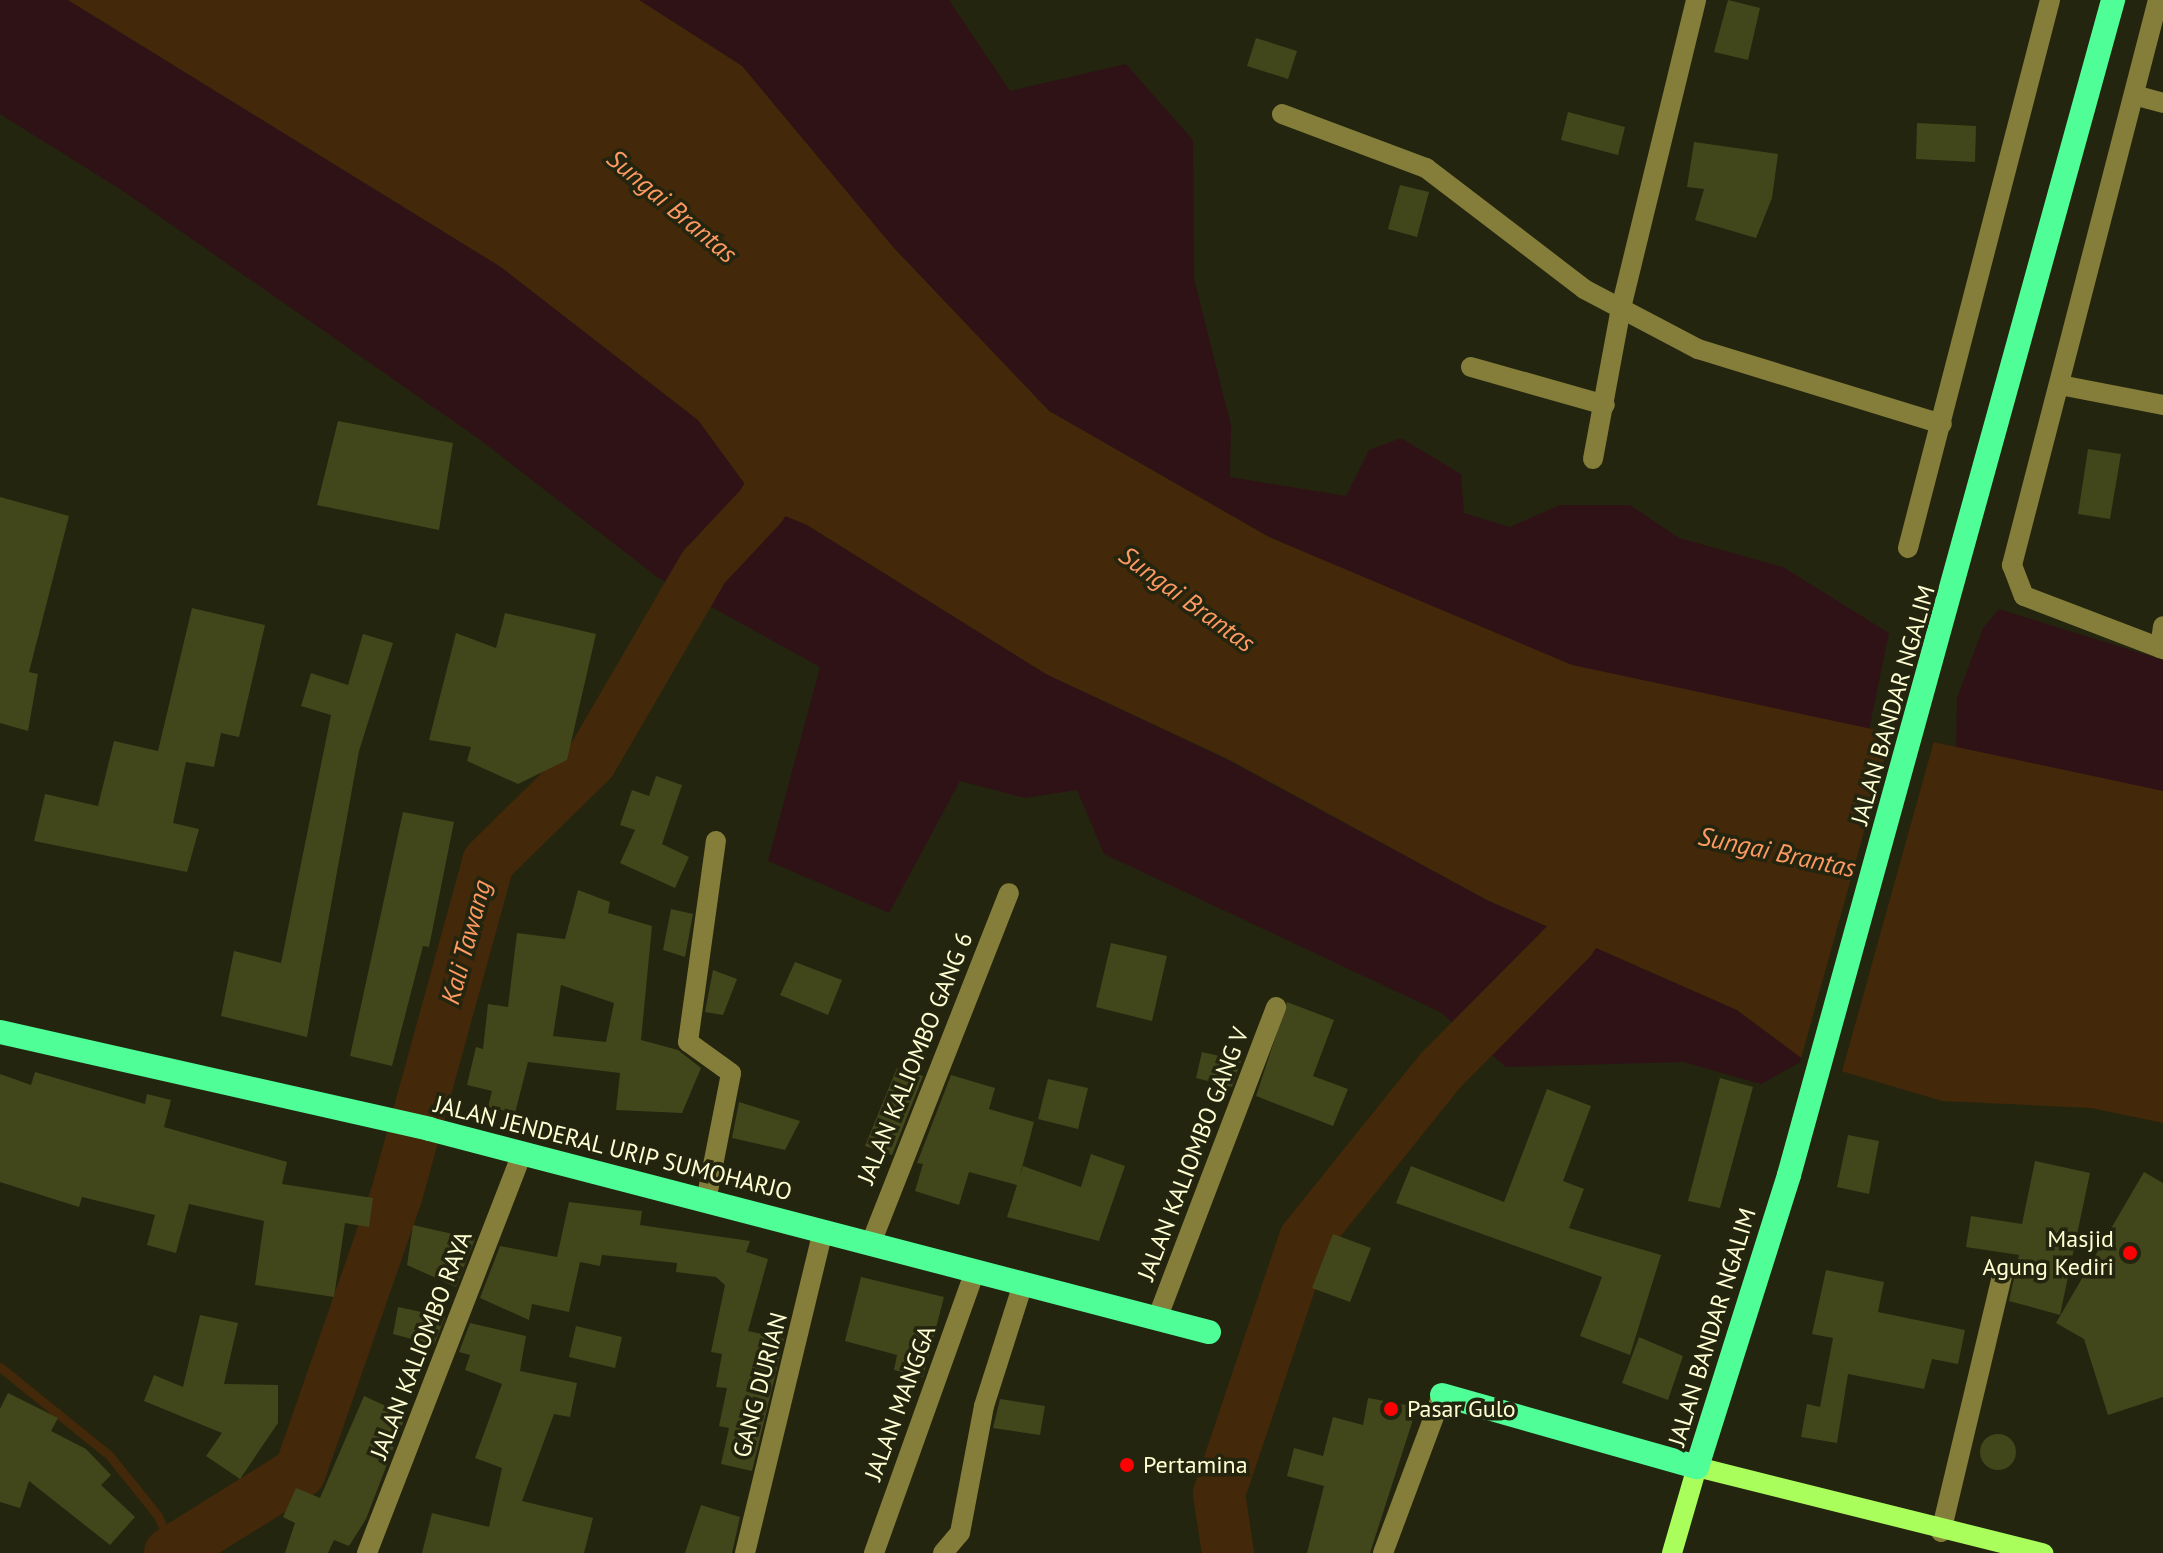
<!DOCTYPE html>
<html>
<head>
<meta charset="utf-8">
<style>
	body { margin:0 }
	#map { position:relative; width:2163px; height:1553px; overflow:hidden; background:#24250f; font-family:"PT Sans",sans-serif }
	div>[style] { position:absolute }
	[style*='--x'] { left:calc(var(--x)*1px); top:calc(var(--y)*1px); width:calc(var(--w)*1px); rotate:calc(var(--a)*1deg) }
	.green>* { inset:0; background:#2f1216 }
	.water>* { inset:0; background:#43280a }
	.pier>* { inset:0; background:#24250f }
	.stream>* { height:9px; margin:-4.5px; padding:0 4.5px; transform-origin:4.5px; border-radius:4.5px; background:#43280a }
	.river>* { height:52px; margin:-26px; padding:0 26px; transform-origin:26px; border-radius:26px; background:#43280a }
	.building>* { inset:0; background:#42461b }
	.round { border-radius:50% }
	.minor>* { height:20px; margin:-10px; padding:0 10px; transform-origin:10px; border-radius:10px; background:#847e3a }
	.major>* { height:20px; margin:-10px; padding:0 10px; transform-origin:10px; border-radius:10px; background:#aafe5b }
	.highway>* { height:24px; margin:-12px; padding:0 12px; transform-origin:12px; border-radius:12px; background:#4ffe97 }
	.dots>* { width:22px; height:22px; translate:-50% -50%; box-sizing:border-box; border:4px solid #24250f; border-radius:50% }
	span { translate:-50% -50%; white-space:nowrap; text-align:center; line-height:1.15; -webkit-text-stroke:7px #24250f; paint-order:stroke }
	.street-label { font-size:24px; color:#ffffd3 }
	.poi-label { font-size:24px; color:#ffffd3 }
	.right { translate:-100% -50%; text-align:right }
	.left { translate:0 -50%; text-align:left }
	.water-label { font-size:26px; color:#fe9962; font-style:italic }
</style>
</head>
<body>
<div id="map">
	<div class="green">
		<div style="clip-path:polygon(0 0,68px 0,501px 267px,698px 420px,807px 525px,1046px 674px,1228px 760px,1487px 900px,1737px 1010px,1804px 1060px,1761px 1084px,1684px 1062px,1506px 1067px,1440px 1012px,1104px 854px,1077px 790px,1025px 798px,960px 781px,889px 913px,768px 861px,820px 667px,657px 577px,479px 439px,120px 189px,0 114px)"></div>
		<div style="clip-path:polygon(639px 0,949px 0,1010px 91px,1126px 64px,1193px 140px,1194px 279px,1231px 425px,1230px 477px,1346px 496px,1369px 450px,1401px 438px,1461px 474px,1464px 513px,1510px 527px,1560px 505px,1630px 505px,1679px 538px,1783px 567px,1889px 633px,1869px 730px,1572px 665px,1467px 624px,1269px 537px,1049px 411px,893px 248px,742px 66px)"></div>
		<div style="clip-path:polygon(1999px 609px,2163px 660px,2163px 791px,1956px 750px,1957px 698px,1983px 628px)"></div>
	</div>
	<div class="water">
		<div style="clip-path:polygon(68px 0,639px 0,742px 66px,893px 247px,1049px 411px,1269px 537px,1572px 665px,2163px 791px,2163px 1123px,2091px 1108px,1942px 1101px,1804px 1060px,1737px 1010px,1487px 900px,1228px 759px,1046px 674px,807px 525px,761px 506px,698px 420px,501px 267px)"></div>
	</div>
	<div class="pier">
		<div style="clip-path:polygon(1892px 731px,1934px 741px,1841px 1075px,1800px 1062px)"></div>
	</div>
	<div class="stream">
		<div style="--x:0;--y:1367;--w:140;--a:38.9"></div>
		<div style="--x:109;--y:1455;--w:78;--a:51.2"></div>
		<div style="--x:158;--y:1516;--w:35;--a:66"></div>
	</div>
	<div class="river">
		<div style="--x:170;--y:1553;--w:153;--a:-31.9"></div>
		<div style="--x:300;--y:1472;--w:291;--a:-70.8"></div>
		<div style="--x:396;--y:1197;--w:347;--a:-74.6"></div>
		<div style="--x:488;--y:862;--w:144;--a:-44.4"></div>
		<div style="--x:591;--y:761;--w:225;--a:-59.8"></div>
		<div style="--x:704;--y:567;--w:83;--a:-46.9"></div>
		<div style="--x:761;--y:506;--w:72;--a:-58.1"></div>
		<div style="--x:1228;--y:1553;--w:60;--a:-98.7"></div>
		<div style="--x:1219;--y:1494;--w:269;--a:-71.4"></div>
		<div style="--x:1305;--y:1239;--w:217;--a:-51.2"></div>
		<div style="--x:1441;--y:1070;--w:183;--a:-45.2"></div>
		<div style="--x:1570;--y:940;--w:72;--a:-56.3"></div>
	</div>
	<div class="building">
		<div style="clip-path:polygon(1728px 0,1760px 8px,1748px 60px,1714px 52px)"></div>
		<div style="clip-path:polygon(1256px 38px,1297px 51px,1288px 79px,1247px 66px)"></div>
		<div style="clip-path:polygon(1568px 112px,1625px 127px,1618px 155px,1561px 140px)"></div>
		<div style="clip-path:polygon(1917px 123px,1976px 126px,1975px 162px,1916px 159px)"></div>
		<div style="clip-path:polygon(1694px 142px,1778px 154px,1772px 198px,1756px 238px,1695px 220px,1704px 189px,1687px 187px)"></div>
		<div style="clip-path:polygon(1400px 185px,1429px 192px,1417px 237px,1388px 229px)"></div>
		<div style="clip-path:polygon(338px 421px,453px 443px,439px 530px,317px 505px)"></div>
		<div style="clip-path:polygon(2088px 449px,2121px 454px,2110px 519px,2078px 514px)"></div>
		<div style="clip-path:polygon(0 497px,69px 516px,29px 672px,38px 674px,28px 731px,0 723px)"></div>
		<div style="clip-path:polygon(192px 608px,265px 625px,239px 737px,221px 733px,214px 767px,186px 762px,173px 823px,199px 829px,187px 872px,34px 841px,45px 794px,98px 806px,114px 741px,158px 751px)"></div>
		<div style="clip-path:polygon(505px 613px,596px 634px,567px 760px,518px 784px,467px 761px,471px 747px,429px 740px,456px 633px,496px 648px)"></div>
		<div style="clip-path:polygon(363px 634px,393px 643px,359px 751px,307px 1037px,221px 1016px,234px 951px,281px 963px,331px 715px,301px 706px,311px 673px,348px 685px)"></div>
		<div style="clip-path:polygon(656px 776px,682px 785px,662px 844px,689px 857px,675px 888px,620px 863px,635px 830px,620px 825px,632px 790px,649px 796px)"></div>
		<div style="clip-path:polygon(403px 812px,454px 822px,429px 947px,423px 946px,392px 1066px,350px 1056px)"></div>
		<div style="clip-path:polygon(evenodd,578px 890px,610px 902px,608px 913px,652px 926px,641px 1040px,678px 1050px,701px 1068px,682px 1113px,616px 1110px,620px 1073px,528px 1062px,515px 1113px,488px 1107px,492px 1091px,467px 1085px,476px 1047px,483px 1049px,488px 1004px,508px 1007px,517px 933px,565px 939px,578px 890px,561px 985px,614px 1003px,606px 1042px,553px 1036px,561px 985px)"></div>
		<div style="clip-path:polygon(671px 909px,693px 914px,685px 957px,663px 950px)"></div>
		<div style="clip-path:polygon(1111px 943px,1167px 956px,1152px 1021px,1096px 1007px)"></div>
		<div style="clip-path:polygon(795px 962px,842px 980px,828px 1015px,780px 995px)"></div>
		<div style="clip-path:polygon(713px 970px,737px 979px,723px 1015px,705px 1012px)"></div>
		<div style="clip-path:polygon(1287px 1002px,1334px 1020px,1313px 1076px,1348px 1089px,1333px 1126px,1256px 1096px)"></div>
		<div style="clip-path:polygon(1202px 1052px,1241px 1061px,1232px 1087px,1196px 1078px)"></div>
		<div style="clip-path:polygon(897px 1068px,923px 1076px,892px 1155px,865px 1146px)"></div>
		<div style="clip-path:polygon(35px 1072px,145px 1104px,147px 1094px,171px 1100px,164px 1127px,287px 1162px,282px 1184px,373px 1198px,369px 1227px,345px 1223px,334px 1297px,255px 1285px,264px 1221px,189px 1204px,176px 1253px,147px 1245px,155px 1215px,82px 1197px,79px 1207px,0 1182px,0 1074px,31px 1085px)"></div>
		<div style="clip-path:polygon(951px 1075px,995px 1088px,989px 1109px,1034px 1122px,1019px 1179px,1023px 1166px,1081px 1187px,1091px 1154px,1125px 1166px,1099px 1241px,1007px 1217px,1017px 1185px,969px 1172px,959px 1205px,915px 1191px,923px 1164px,917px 1163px)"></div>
		<div style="clip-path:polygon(1720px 1078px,1753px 1087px,1720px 1208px,1688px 1201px)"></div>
		<div style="clip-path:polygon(1048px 1079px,1088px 1088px,1078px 1129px,1038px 1119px)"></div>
		<div style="clip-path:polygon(1547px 1089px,1591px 1106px,1563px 1181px,1584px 1189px,1569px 1228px,1661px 1255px,1630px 1355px,1580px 1336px,1602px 1277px,1396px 1203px,1411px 1166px,1504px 1202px)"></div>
		<div style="clip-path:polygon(739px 1102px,800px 1121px,785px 1150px,732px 1138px)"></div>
		<div style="clip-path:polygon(1848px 1135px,1879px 1141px,1869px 1194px,1837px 1187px)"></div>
		<div style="clip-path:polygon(2035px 1161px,2090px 1173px,2060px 1315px,2009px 1301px,2019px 1255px,1966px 1247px,1971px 1216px,2022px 1224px)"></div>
		<div style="clip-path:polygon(2144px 1172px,2163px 1183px,2163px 1397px,2108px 1415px,2084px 1339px,2056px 1323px)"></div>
		<div style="clip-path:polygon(569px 1202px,642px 1211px,640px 1225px,750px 1241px,746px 1252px,768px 1259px,748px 1331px,784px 1339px,752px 1471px,721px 1464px,729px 1428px,719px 1426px,727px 1388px,716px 1387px,722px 1354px,711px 1352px,725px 1285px,716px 1277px,676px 1272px,677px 1263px,602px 1255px,600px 1266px,580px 1262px,569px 1312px,532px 1304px,529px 1320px,480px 1298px,500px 1246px,557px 1257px)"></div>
		<div style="clip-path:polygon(413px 1225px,475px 1239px,456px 1287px,407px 1265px)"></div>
		<div style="clip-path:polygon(1333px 1234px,1371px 1248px,1350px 1302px,1312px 1288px)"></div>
		<div style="clip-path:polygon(1826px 1270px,1884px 1282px,1878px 1312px,1965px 1330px,1958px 1364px,1932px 1359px,1924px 1389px,1848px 1374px,1837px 1443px,1801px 1437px,1807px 1404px,1820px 1407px,1833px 1338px,1812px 1334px)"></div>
		<div style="clip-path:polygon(861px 1277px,944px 1297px,923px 1377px,894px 1370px,897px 1355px,845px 1341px)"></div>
		<div style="clip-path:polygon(398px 1307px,445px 1317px,434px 1345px,393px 1334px)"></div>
		<div style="clip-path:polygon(200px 1315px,238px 1323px,224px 1384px,278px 1385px,278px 1423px,240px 1479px,206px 1456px,222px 1433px,144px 1401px,154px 1375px,183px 1387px)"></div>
		<div style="clip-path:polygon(470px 1323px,526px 1336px,520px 1371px,577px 1383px,570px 1417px,554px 1414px,522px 1501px,593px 1518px,584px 1553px,422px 1553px,432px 1513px,489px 1527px,502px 1468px,475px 1458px,502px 1384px,465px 1370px,470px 1355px,459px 1352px)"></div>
		<div style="clip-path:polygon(576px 1326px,622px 1337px,615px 1368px,569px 1357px)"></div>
		<div style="clip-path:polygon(1639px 1337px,1683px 1356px,1668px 1400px,1622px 1383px)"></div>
		<div style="clip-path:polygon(8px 1393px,58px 1418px,51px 1431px,86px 1449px,111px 1475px,101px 1485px,135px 1517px,110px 1545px,29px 1481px,20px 1508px,0 1502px,0 1409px)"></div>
		<div style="clip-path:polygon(364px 1396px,406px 1415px,366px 1519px,349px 1546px,334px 1540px,328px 1553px,285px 1553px,295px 1523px,283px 1517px,296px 1488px,320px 1498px)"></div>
		<div style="clip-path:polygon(1368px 1398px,1417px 1407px,1370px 1553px,1307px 1553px,1324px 1486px,1287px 1476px,1294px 1448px,1323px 1456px,1333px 1417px,1363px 1425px)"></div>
		<div style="clip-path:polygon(1000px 1399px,1045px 1406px,1040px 1435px,993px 1428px)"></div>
		<div class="round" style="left:1980px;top:1434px;width:36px;height:36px"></div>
		<div style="clip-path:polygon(701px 1505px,740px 1517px,732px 1553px,685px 1553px)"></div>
	</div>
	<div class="minor">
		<div style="--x:2158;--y:0;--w:584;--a:104.49"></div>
		<div style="--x:2012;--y:565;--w:33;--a:69"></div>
		<div style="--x:2024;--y:596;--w:149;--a:20.9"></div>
		<div style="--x:2134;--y:95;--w:30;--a:15"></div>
		<div style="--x:1282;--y:114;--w:154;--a:20.6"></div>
		<div style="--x:1426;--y:168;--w:199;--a:37.4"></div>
		<div style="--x:1584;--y:289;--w:129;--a:27.8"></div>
		<div style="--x:1698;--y:349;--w:255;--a:17.1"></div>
		<div style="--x:1471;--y:367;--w:139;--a:15.8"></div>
		<div style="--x:2060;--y:385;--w:105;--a:11"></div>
		<div style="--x:1593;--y:459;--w:154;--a:-79.5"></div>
		<div style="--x:1621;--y:308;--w:317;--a:-76.3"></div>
		<div style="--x:1908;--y:548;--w:566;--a:-75.47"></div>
		<div style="--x:2160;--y:648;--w:22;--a:-82"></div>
		<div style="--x:706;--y:1201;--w:130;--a:-78.9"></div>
		<div style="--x:731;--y:1073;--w:53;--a:-144.2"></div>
		<div style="--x:688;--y:1042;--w:203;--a:-82.1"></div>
		<div style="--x:871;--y:1243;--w:376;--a:-68.5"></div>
		<div style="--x:1157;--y:1319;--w:334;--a:-69.1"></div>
		<div style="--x:1941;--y:1532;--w:264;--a:-76.6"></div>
		<div style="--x:367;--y:1553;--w:428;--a:-68.8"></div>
		<div style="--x:745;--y:1553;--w:331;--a:-76.4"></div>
		<div style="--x:874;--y:1553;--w:300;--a:-70.3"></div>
		<div style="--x:943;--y:1553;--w:26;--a:-50"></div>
		<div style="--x:960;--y:1533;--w:129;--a:-79.3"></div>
		<div style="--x:984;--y:1406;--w:128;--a:-72.3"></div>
		<div style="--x:1383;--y:1553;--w:169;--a:-69.5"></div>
	</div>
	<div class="major">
		<div style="--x:1672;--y:1553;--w:90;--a:-73.8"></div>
		<div style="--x:1697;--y:1467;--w:357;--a:14"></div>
	</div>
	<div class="highway">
		<div style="--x:0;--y:1032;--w:440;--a:12.7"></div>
		<div style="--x:429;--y:1129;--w:806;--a:14.59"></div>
		<div style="--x:1442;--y:1395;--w:265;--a:15.8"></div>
		<div style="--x:1697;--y:1467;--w:306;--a:-72.5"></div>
		<div style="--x:1789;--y:1175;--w:1219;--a:-74.58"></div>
	</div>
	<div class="dots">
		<div style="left:2130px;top:1253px;background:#fd0204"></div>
		<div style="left:1391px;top:1409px;background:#fd0204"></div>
		<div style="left:1127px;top:1465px;background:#fd0204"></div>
	</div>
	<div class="street-label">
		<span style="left:1893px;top:705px;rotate:-74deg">JALAN BANDAR NGALIM</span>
		<span style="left:915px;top:1058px;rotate:-68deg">JALAN KALIOMBO GANG 6</span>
		<span style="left:613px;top:1148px;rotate:14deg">JALAN JENDERAL URIP SUMOHARJO</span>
		<span style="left:1193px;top:1154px;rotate:-69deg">JALAN KALIOMBO GANG V</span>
		<span style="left:1712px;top:1327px;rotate:-73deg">JALAN BANDAR NGALIM</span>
		<span style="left:421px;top:1345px;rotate:-69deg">JALAN KALIOMBO RAYA</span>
		<span style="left:760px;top:1385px;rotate:-75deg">GANG DURIAN</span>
		<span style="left:900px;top:1403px;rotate:-70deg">JALAN MANGGA</span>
	</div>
	<div class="poi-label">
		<span class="right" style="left:2114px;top:1253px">Masjid<br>Agung Kediri</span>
		<span class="left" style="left:1407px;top:1409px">Pasar Gulo</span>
		<span class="left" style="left:1143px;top:1465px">Pertamina</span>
	</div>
	<div class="water-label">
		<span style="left:672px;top:206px;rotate:40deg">Sungai Brantas</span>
		<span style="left:1187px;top:599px;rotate:36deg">Sungai Brantas</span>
		<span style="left:1777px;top:852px;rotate:12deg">Sungai Brantas</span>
		<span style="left:466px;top:942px;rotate:-75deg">Kali Tawang</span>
	</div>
</div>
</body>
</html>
